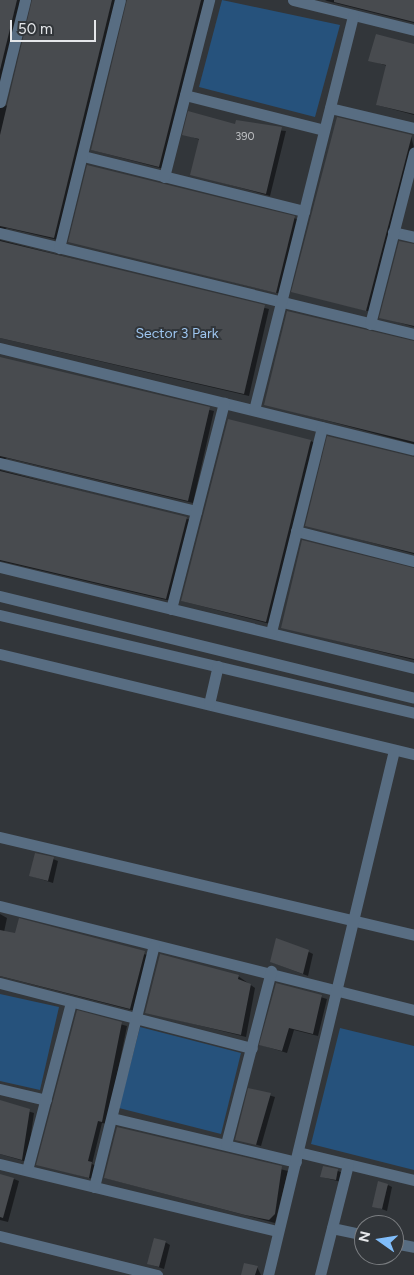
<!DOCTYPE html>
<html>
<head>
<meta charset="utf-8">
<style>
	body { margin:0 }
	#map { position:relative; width:414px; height:1275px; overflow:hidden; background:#32363a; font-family:Figtree,sans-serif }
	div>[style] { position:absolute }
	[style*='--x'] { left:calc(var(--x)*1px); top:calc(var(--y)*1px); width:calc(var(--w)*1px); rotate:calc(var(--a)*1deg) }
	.green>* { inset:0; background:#26527c }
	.shadow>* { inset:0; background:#0007 }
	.building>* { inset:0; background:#484b4f }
	.minor>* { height:11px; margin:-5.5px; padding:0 5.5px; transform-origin:5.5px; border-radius:5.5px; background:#586d82 }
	span { translate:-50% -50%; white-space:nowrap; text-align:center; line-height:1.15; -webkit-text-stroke:4px #32363a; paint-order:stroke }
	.number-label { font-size:11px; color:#bec0c3 }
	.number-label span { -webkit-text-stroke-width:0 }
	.park-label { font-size:14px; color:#9ec6f0 }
	.north { position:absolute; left:354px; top:1215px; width:50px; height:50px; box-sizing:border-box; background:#32363a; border:1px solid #7a7d80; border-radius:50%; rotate:283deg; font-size:14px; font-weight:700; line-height:20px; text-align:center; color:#e5e7ea }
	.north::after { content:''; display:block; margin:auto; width:18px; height:22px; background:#80bdfa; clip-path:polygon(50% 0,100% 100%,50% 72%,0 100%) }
	.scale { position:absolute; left:10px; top:20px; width:86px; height:22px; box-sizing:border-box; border:2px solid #e5e7ea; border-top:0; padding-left:6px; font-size:15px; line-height:18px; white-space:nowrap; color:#e5e7ea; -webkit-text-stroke:4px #32363a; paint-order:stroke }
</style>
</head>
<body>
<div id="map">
	<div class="green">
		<div style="clip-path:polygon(222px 0,340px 25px,315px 117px,199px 87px)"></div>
		<div style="clip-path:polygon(0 994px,59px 1007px,40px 1090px,0 1081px)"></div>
		<div style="clip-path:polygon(140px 1027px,241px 1053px,221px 1134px,119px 1108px)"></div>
		<div style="clip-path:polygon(340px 1028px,414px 1046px,414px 1170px,311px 1144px)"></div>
	</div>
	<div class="shadow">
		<div style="clip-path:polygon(0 0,23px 0,0 92px)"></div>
		<div style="clip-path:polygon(33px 0,119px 0,58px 240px,7px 228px,0 232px,0 108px,8px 105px)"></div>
		<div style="clip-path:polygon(128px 0,205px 0,164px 169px,92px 150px)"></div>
		<div style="clip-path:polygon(325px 0,414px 0,414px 23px,327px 1px)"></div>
		<div style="clip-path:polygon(414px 45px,414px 115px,377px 105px,387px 66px,370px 60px)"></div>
		<div style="clip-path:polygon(235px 126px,286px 131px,270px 196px,191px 174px,200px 140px,184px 134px)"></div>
		<div style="clip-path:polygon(411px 136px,414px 148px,371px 312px,293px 291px)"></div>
		<div style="clip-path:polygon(294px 218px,299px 220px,281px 294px,70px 241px)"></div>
		<div style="clip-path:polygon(0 240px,269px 309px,249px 396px,0 338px)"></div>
		<div style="clip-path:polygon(414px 246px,414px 327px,381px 317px)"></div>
		<div style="clip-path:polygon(414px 342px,414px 444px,265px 404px)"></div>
		<div style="clip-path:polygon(0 359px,214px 411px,193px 503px,7px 458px,0 462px)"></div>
		<div style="clip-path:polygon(311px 441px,315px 443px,270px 624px,182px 601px)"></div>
		<div style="clip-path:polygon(414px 458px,414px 554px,307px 525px)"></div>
		<div style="clip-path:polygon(0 470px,191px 520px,171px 601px,0 561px)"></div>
		<div style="clip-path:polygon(414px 569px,414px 660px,282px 627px)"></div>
		<div style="clip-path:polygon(53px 859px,58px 861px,53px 883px,31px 876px)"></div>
		<div style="clip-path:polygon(0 914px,7px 918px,4px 932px,149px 955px,135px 1011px,0 976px)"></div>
		<div style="clip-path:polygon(309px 952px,313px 954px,308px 976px,271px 962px)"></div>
		<div style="clip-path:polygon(238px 976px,255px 988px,246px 1037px,146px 1012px)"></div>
		<div style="clip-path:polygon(277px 984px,327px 999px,318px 1036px,294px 1030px,287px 1053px,261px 1045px)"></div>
		<div style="clip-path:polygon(77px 1012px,127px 1026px,107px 1124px,102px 1123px,92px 1164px,97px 1166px,93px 1179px,38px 1164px)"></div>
		<div style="clip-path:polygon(249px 1089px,275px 1097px,261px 1146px,236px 1139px)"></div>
		<div style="clip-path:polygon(0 1103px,34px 1113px,27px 1162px,0 1154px)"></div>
		<div style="clip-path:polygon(118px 1128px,288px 1171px,275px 1223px,105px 1178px)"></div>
		<div style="clip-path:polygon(338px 1171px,343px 1173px,341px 1182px,322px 1177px)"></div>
		<div style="clip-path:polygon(14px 1179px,19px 1181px,8px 1222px,0 1220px,0 1183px)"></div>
		<div style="clip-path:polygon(388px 1185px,392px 1187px,387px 1211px,373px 1206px)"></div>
		<div style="clip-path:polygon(165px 1242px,170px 1245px,164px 1269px,149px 1264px)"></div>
		<div style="clip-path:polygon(257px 1267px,261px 1275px,243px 1275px)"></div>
	</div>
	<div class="building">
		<div style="clip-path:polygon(0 0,17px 0,0 70px)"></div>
		<div style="clip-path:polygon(32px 0,112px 0,54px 238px,0 226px,0 135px)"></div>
		<div style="clip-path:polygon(127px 0,201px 0,159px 167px,91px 150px)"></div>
		<div style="clip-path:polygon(334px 0,414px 0,414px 22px,334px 2px)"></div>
		<div style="clip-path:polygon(376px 34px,414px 44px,414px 114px,376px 105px,386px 65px,368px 61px)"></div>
		<div style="clip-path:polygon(188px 111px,235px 124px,236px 120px,282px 127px,266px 194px,190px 175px,199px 139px,182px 135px)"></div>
		<div style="clip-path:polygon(337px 117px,412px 135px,366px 311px,291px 292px)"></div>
		<div style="clip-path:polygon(87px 165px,295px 216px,276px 293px,68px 242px)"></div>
		<div style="clip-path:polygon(0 241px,265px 305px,244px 394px,0 338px)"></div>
		<div style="clip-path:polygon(399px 241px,414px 244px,414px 326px,379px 318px)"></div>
		<div style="clip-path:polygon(287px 311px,414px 341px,414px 442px,264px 405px)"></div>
		<div style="clip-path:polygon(0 357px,210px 407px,188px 501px,0 456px)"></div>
		<div style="clip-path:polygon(228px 419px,311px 440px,266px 622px,181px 601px)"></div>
		<div style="clip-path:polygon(327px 436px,414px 457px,414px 553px,305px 526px)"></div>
		<div style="clip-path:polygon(0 471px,187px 517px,166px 599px,0 560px)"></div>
		<div style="clip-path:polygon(302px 540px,414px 568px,414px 659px,281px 628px)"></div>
		<div style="clip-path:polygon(35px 853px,54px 857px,48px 881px,29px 876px)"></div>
		<div style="clip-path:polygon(19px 918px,145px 951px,130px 1009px,0 976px,0 930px,15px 933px)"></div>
		<div style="clip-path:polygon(276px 938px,309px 950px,303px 974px,270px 962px)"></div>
		<div style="clip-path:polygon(160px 954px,239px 975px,238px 979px,251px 984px,241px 1035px,145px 1013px)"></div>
		<div style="clip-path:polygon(276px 983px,322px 995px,313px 1034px,289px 1028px,282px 1051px,259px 1045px)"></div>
		<div style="clip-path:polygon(77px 1010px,122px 1022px,102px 1122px,98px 1121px,88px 1161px,92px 1162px,89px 1178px,36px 1165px)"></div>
		<div style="clip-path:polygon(248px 1088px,271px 1093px,256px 1145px,235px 1140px)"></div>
		<div style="clip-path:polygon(0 1100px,30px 1109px,22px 1160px,0 1154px)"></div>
		<div style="clip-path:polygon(117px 1127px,282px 1166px,275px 1214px,269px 1220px,245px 1215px,104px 1178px)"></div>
		<div style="clip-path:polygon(323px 1166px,338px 1169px,336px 1180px,320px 1177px)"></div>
		<div style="clip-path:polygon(0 1174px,14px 1178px,3px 1218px,0 1217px)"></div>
		<div style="clip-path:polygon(378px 1181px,388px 1184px,382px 1209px,372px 1207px)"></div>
		<div style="clip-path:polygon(154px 1238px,166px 1241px,159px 1267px,147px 1264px)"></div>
		<div style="clip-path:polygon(244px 1263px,258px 1266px,255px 1275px,241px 1275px)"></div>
	</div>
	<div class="minor">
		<div style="--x:293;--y:0;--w:125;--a:13.9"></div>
		<div style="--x:185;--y:95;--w:143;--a:14.1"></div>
		<div style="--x:0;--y:102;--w:105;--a:-76.2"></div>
		<div style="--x:330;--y:108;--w:86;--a:13.4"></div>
		<div style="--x:83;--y:156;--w:228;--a:14"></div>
		<div style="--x:164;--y:177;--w:183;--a:-75.7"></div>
		<div style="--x:393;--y:232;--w:22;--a:13"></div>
		<div style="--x:0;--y:233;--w:426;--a:13.7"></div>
		<div style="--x:59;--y:248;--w:255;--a:-76.2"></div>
		<div style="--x:370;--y:324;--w:177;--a:-75.6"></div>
		<div style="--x:0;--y:348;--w:426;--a:13.8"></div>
		<div style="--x:254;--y:410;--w:407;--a:-75.9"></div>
		<div style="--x:0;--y:463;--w:202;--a:13.8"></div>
		<div style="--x:296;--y:531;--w:122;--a:14.3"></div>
		<div style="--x:0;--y:567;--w:426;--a:13.7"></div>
		<div style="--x:0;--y:596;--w:426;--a:13.8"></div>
		<div style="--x:171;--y:609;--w:213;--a:-75.6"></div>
		<div style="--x:0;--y:615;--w:425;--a:13.3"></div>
		<div style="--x:271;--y:632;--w:211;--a:-76"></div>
		<div style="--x:0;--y:654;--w:426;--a:13.6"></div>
		<div style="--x:209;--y:704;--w:39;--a:-77"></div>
		<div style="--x:0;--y:837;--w:425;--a:13.3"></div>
		<div style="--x:0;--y:906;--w:427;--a:14.1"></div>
		<div style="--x:0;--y:983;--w:260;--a:14.5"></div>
		<div style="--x:0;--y:1089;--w:47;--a:13.4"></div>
		<div style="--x:112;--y:1118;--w:189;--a:13.4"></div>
		<div style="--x:226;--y:1144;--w:179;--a:-75.4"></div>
		<div style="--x:298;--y:1152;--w:119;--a:13.6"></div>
		<div style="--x:0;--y:1164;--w:286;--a:13.6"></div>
		<div style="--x:27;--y:1170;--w:174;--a:-75.3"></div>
		<div style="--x:94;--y:1187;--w:249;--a:-76.1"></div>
		<div style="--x:332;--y:1228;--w:33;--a:12"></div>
		<div style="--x:0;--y:1236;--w:162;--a:14"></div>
		<div style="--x:394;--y:1243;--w:20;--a:11"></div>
		<div style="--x:268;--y:1275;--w:540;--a:-76.5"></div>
		<div style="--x:320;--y:1275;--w:114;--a:-75.8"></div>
	</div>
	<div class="number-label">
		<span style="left:245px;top:137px">390</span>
	</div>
	<div class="park-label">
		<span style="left:177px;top:334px">Sector 3 Park</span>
	</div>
	<div class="north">N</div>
	<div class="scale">50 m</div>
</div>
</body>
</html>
